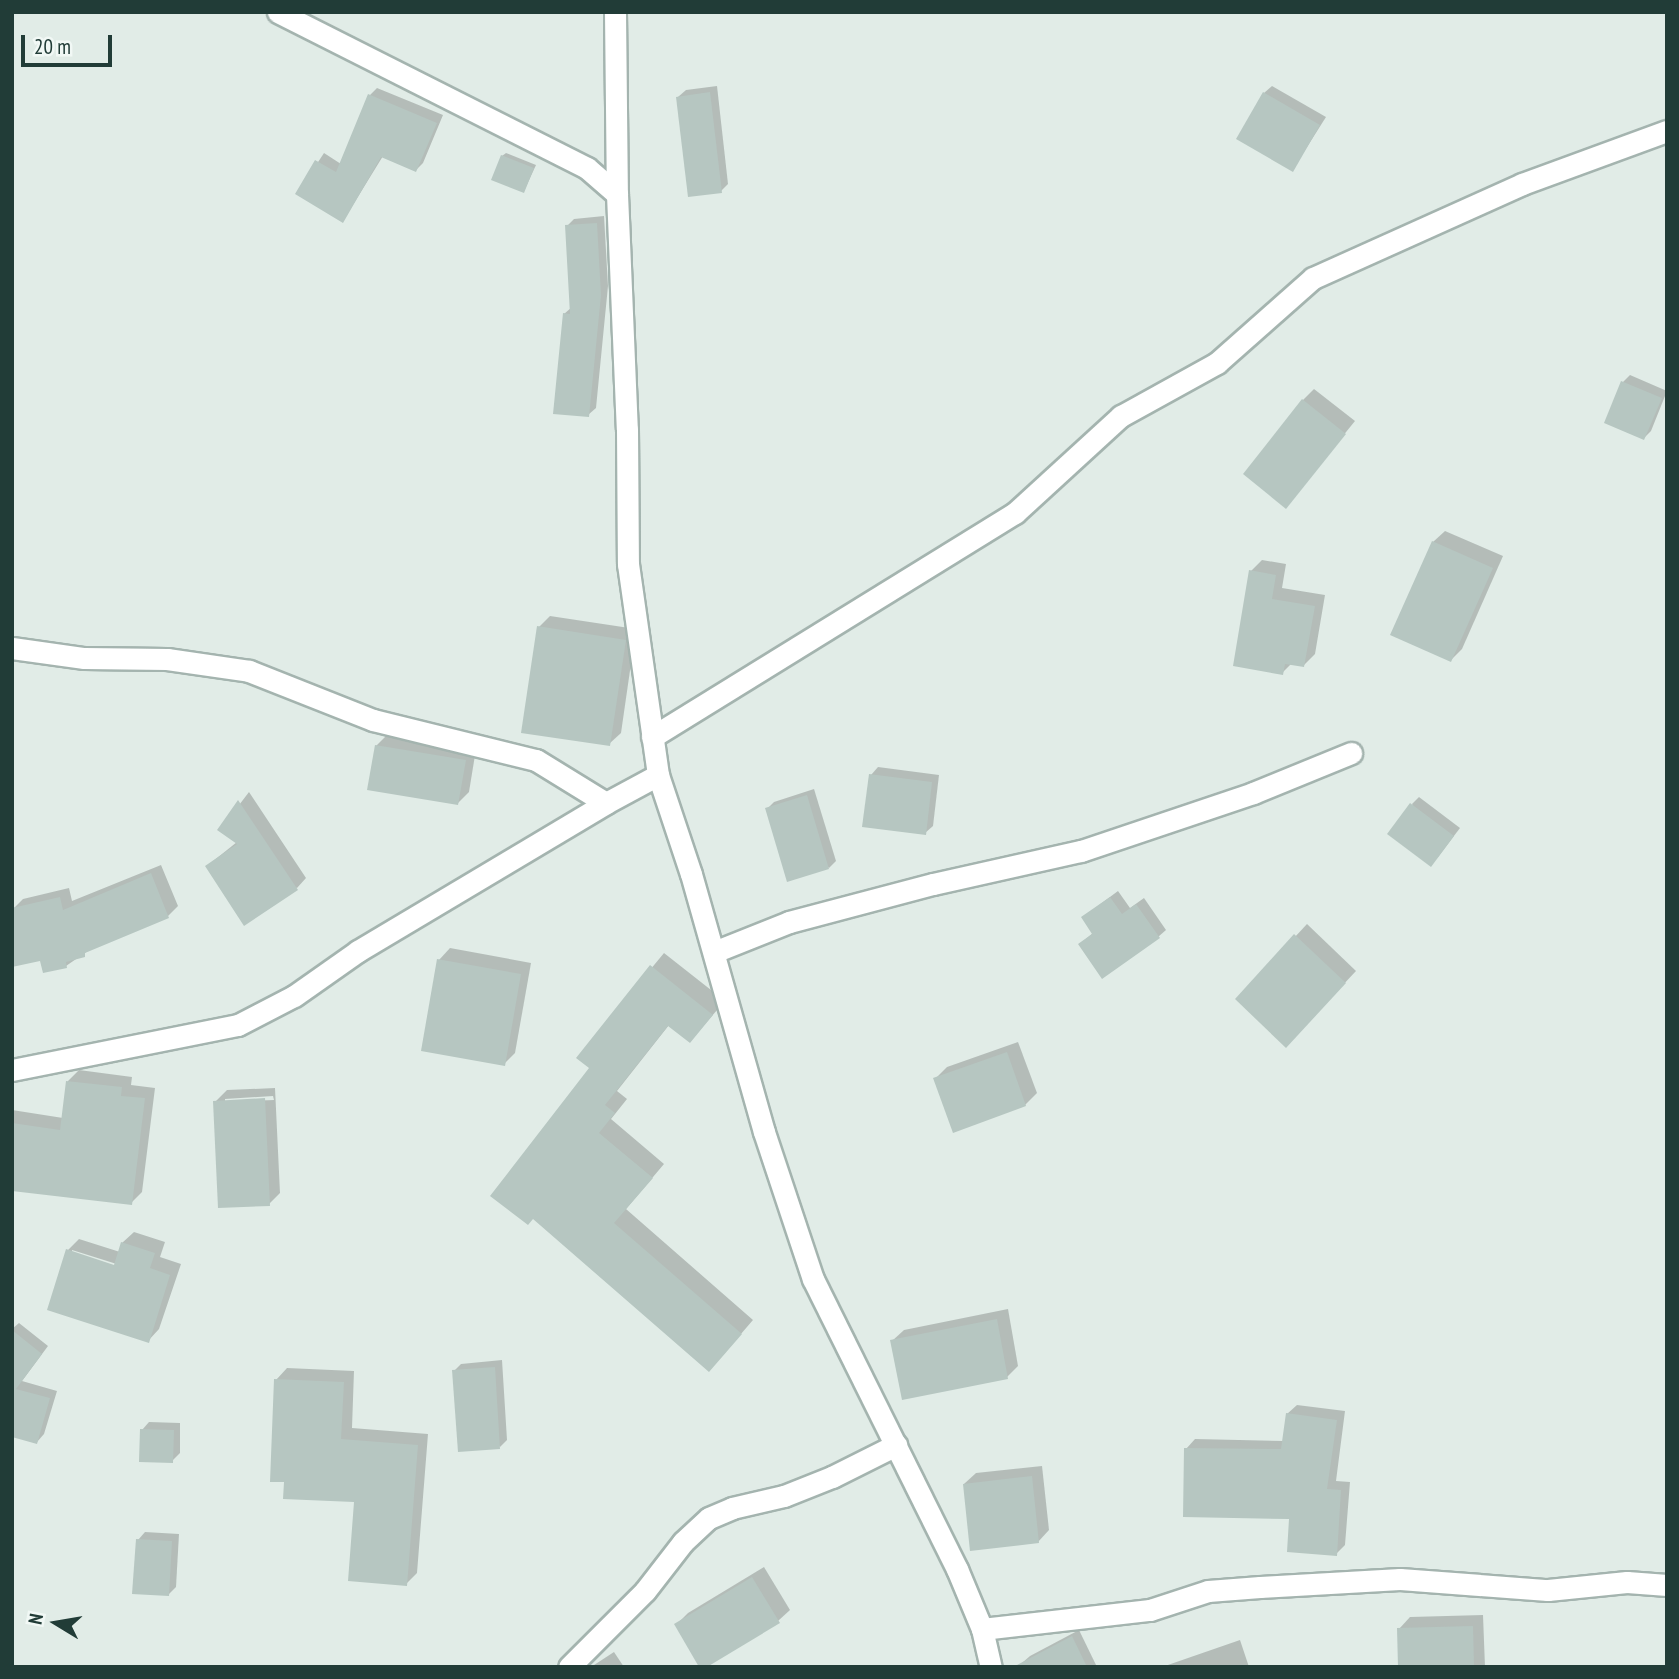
<!DOCTYPE html>
<html>
<head>
<meta charset="utf-8">
<style>
	body { margin:0 }
	#map { position:relative; width:1679px; height:1679px; overflow:hidden; background:#e1ece7; font-family:"PT Sans Narrow",sans-serif }
	div>[style] { position:absolute }
	[style*='--x'] { left:calc(var(--x)*1px); top:calc(var(--y)*1px); width:calc(var(--w)*1px); rotate:calc(var(--a)*1deg) }
	.shadow>* { inset:0; background:#0003 }
	.building>* { inset:0; background:#b6c6c1 }
	.roads { filter:drop-shadow(2px 0 #a4b4af) drop-shadow(-2px 0 #a4b4af) drop-shadow(0 2px #a4b4af) drop-shadow(0 -2px #a4b4af) }
	.minor>* { height:21px; margin:-10.5px; padding:0 10.5px; transform-origin:10.5px; border-radius:10.5px; background:#fff }
	span { translate:-50% -50%; white-space:nowrap; text-align:center; line-height:1.15; -webkit-text-stroke:7px #f1f8f5; paint-order:stroke }
	.frame { position:absolute; inset:0; border:14px solid #213c37; pointer-events:none }
	.north { position:absolute; left:21px; top:1588px; width:70px; height:70px; -webkit-text-stroke:5px #f1f8f5; paint-order:stroke; rotate:281deg; font-size:19px; font-weight:700; line-height:28px; text-align:center; color:#213c37 }
	.north::after { content:''; display:block; margin:auto; width:24px; height:32px; background:#213c37; clip-path:polygon(50% 0,100% 100%,50% 72%,0 100%) }
	.scale { position:absolute; left:21px; top:35px; width:91px; height:32px; box-sizing:border-box; border:4px solid #213c37; border-top:0; padding-left:9px; font-size:21px; line-height:24px; white-space:nowrap; color:#213c37; -webkit-text-stroke:5px #f1f8f5; paint-order:stroke }
</style>
</head>
<body>
<div id="map">
	<div class="shadow">
		<div style="clip-path:polygon(717px 86px,728px 184px,721px 191px,678px 97px,686px 90px)"></div>
		<div style="clip-path:polygon(1272px 86px,1326px 117px,1293px 169px,1264px 93px)"></div>
		<div style="clip-path:polygon(377px 88px,443px 115px,423px 163px,416px 170px,383px 156px,343px 221px,297px 194px,324px 153px,341px 164px,370px 95px)"></div>
		<div style="clip-path:polygon(506px 153px,536px 165px,524px 191px,502px 156px)"></div>
		<div style="clip-path:polygon(604px 216px,608px 286px,596px 408px,588px 415px,564px 314px,572px 307px,567px 226px,574px 219px)"></div>
		<div style="clip-path:polygon(1630px 375px,1667px 391px,1651px 431px,1644px 438px,1623px 382px)"></div>
		<div style="clip-path:polygon(1314px 389px,1355px 421px,1286px 506px,1303px 400px)"></div>
		<div style="clip-path:polygon(1445px 531px,1503px 556px,1462px 649px,1451px 660px,1433px 542px)"></div>
		<div style="clip-path:polygon(1262px 560px,1286px 564px,1282px 588px,1325px 595px,1315px 654px,1304px 665px,1292px 663px,1282px 673px,1251px 571px)"></div>
		<div style="clip-path:polygon(550px 616px,636px 629px,621px 733px,609px 744px,539px 627px)"></div>
		<div style="clip-path:polygon(388px 734px,476px 749px,469px 792px,458px 803px,376px 746px)"></div>
		<div style="clip-path:polygon(878px 767px,939px 775px,933px 826px,925px 833px,871px 775px)"></div>
		<div style="clip-path:polygon(814px 789px,836px 861px,829px 868px,767px 809px,774px 802px)"></div>
		<div style="clip-path:polygon(249px 792px,306px 878px,297px 888px,207px 866px,237px 842px,220px 830px)"></div>
		<div style="clip-path:polygon(1419px 797px,1460px 828px,1438px 857px,1412px 804px)"></div>
		<div style="clip-path:polygon(161px 865px,178px 906px,168px 916px,92px 948px,66px 966px,41px 958px,13px 909px,23px 899px,69px 888px,72px 901px)"></div>
		<div style="clip-path:polygon(1118px 891px,1130px 908px,1144px 898px,1166px 930px,1158px 937px,1080px 944px,1093px 933px,1083px 917px)"></div>
		<div style="clip-path:polygon(1307px 924px,1356px 971px,1297px 1034px,1237px 999px)"></div>
		<div style="clip-path:polygon(450px 948px,531px 963px,515px 1053px,504px 1064px,439px 960px)"></div>
		<div style="clip-path:polygon(664px 953px,725px 1001px,690px 1041px,669px 1025px,617px 1091px,627px 1099px,611px 1119px,664px 1164px,626px 1209px,753px 1320px,722px 1356px,534px 1217px,591px 1068px,578px 1057px)"></div>
		<div style="clip-path:polygon(1018px 1042px,1037px 1093px,1025px 1105px,935px 1079px,947px 1067px)"></div>
		<div style="clip-path:polygon(79px 1070px,132px 1077px,131px 1085px,155px 1088px,142px 1192px,131px 1203px,12px 1188px,12px 1110px,63px 1118px,68px 1081px)"></div>
		<div style="clip-path:polygon(evenodd,275px 1088px,280px 1193px,269px 1204px,215px 1102px,227px 1090px,275px 1088px,273px 1096px,274px 1100px,225px 1102px,225px 1099px,273px 1096px)"></div>
		<div style="clip-path:polygon(evenodd,134px 1232px,165px 1242px,160px 1257px,181px 1264px,159px 1329px,148px 1341px,68px 1250px,79px 1239px,120px 1252px,122px 1243px,134px 1232px,72px 1250px,123px 1266px,122px 1269px,72px 1253px,72px 1250px)"></div>
		<div style="clip-path:polygon(1008px 1309px,1018px 1366px,1007px 1377px,892px 1341px,904px 1330px)"></div>
		<div style="clip-path:polygon(19px 1323px,48px 1346px,22px 1381px,57px 1391px,44px 1434px,37px 1442px,12px 1435px,12px 1329px)"></div>
		<div style="clip-path:polygon(502px 1360px,507px 1440px,500px 1447px,454px 1371px,461px 1364px)"></div>
		<div style="clip-path:polygon(287px 1368px,354px 1371px,352px 1428px,428px 1434px,417px 1573px,406px 1584px,356px 1501px,286px 1480px,276px 1380px)"></div>
		<div style="clip-path:polygon(1297px 1405px,1345px 1411px,1336px 1481px,1350px 1482px,1345px 1545px,1336px 1554px,1291px 1517px,1186px 1449px,1195px 1439px,1284px 1441px,1287px 1414px)"></div>
		<div style="clip-path:polygon(149px 1422px,180px 1423px,180px 1453px,172px 1461px,142px 1430px)"></div>
		<div style="clip-path:polygon(1042px 1466px,1049px 1530px,1038px 1542px,964px 1484px,976px 1473px)"></div>
		<div style="clip-path:polygon(145px 1532px,179px 1534px,176px 1587px,168px 1595px,138px 1540px)"></div>
		<div style="clip-path:polygon(764px 1567px,790px 1610px,778px 1621px,676px 1625px,688px 1613px)"></div>
		<div style="clip-path:polygon(1483px 1615px,1485px 1667px,1400px 1667px,1399px 1629px,1410px 1617px)"></div>
		<div style="clip-path:polygon(1079px 1630px,1097px 1667px,1024px 1667px,1022px 1663px,1030px 1656px)"></div>
		<div style="clip-path:polygon(1240px 1640px,1249px 1667px,1162px 1667px)"></div>
		<div style="clip-path:polygon(614px 1652px,624px 1667px,591px 1667px)"></div>
	</div>
	<div class="building">
		<div style="clip-path:polygon(710px 92px,722px 193px,688px 197px,676px 97px)"></div>
		<div style="clip-path:polygon(1263px 92px,1320px 125px,1293px 172px,1236px 139px)"></div>
		<div style="clip-path:polygon(368px 94px,437px 123px,416px 172px,381px 157px,343px 223px,295px 194px,315px 160px,336px 172px)"></div>
		<div style="clip-path:polygon(501px 155px,534px 168px,524px 193px,491px 180px)"></div>
		<div style="clip-path:polygon(597px 223px,601px 295px,589px 417px,553px 414px,563px 313px,570px 314px,565px 225px)"></div>
		<div style="clip-path:polygon(1621px 381px,1662px 398px,1644px 440px,1604px 423px)"></div>
		<div style="clip-path:polygon(1302px 399px,1346px 434px,1286px 509px,1243px 474px)"></div>
		<div style="clip-path:polygon(1432px 541px,1493px 568px,1451px 662px,1390px 635px)"></div>
		<div style="clip-path:polygon(1249px 570px,1276px 575px,1272px 599px,1315px 606px,1304px 667px,1285px 664px,1283px 675px,1233px 666px)"></div>
		<div style="clip-path:polygon(537px 626px,626px 640px,610px 746px,521px 733px)"></div>
		<div style="clip-path:polygon(375px 745px,466px 760px,458px 805px,367px 790px)"></div>
		<div style="clip-path:polygon(869px 774px,932px 782px,926px 835px,862px 827px)"></div>
		<div style="clip-path:polygon(807px 795px,829px 869px,787px 882px,765px 808px)"></div>
		<div style="clip-path:polygon(238px 800px,298px 890px,244px 926px,205px 866px,237px 844px,217px 830px)"></div>
		<div style="clip-path:polygon(1410px 803px,1454px 836px,1431px 867px,1387px 834px)"></div>
		<div style="clip-path:polygon(151px 873px,169px 918px,85px 953px,85px 957px,66px 962px,67px 968px,43px 973px,40px 961px,12px 967px,12px 908px,60px 897px,63px 910px)"></div>
		<div style="clip-path:polygon(1110px 897px,1122px 914px,1136px 904px,1160px 938px,1102px 979px,1078px 944px,1092px 934px,1081px 917px)"></div>
		<div style="clip-path:polygon(1294px 934px,1346px 983px,1286px 1048px,1235px 999px)"></div>
		<div style="clip-path:polygon(437px 959px,521px 974px,505px 1066px,421px 1051px)"></div>
		<div style="clip-path:polygon(650px 965px,713px 1015px,690px 1043px,668px 1026px,605px 1105px,615px 1113px,599px 1133px,653px 1178px,614px 1223px,742px 1334px,709px 1372px,533px 1219px,528px 1225px,490px 1196px,589px 1068px,576px 1058px)"></div>
		<div style="clip-path:polygon(1007px 1052px,1026px 1106px,953px 1133px,933px 1078px)"></div>
		<div style="clip-path:polygon(66px 1081px,122px 1087px,121px 1096px,145px 1098px,132px 1205px,12px 1191px,12px 1123px,60px 1130px)"></div>
		<div style="clip-path:polygon(265px 1098px,270px 1206px,218px 1208px,213px 1101px)"></div>
		<div style="clip-path:polygon(121px 1242px,155px 1253px,150px 1268px,170px 1275px,149px 1343px,47px 1310px,66px 1249px,114px 1265px)"></div>
		<div style="clip-path:polygon(997px 1319px,1008px 1379px,902px 1400px,890px 1340px)"></div>
		<div style="clip-path:polygon(12px 1330px,42px 1354px,16px 1389px,50px 1398px,37px 1444px,12px 1437px)"></div>
		<div style="clip-path:polygon(495px 1367px,500px 1449px,458px 1452px,452px 1370px)"></div>
		<div style="clip-path:polygon(274px 1379px,344px 1382px,341px 1439px,418px 1445px,407px 1586px,348px 1581px,354px 1502px,283px 1499px,284px 1482px,270px 1482px)"></div>
		<div style="clip-path:polygon(1286px 1413px,1337px 1420px,1327px 1489px,1341px 1490px,1337px 1556px,1287px 1552px,1289px 1519px,1183px 1517px,1184px 1448px,1281px 1449px)"></div>
		<div style="clip-path:polygon(140px 1429px,174px 1430px,173px 1463px,139px 1462px)"></div>
		<div style="clip-path:polygon(1032px 1476px,1039px 1543px,970px 1551px,963px 1484px)"></div>
		<div style="clip-path:polygon(136px 1539px,172px 1541px,169px 1596px,132px 1594px)"></div>
		<div style="clip-path:polygon(752px 1577px,780px 1623px,707px 1667px,699px 1667px,674px 1624px)"></div>
		<div style="clip-path:polygon(1473px 1626px,1474px 1667px,1398px 1667px,1397px 1628px)"></div>
		<div style="clip-path:polygon(1072px 1636px,1087px 1667px,1013px 1667px)"></div>
	</div>
	<div class="roads">
		<div class="minor">
			<div style="--x:278;--y:12;--w:346;--a:26.8"></div>
			<div style="--x:587;--y:168;--w:40;--a:41"></div>
			<div style="--x:617;--y:194;--w:235;--a:87.6"></div>
			<div style="--x:627;--y:429;--w:135;--a:89.6"></div>
			<div style="--x:628;--y:564;--w:213;--a:81.9"></div>
			<div style="--x:658;--y:775;--w:104;--a:71.6"></div>
			<div style="--x:691;--y:874;--w:268;--a:74.2"></div>
			<div style="--x:764;--y:1132;--w:155;--a:71.6"></div>
			<div style="--x:813;--y:1279;--w:324;--a:63.6"></div>
			<div style="--x:957;--y:1569;--w:65;--a:67.4"></div>
			<div style="--x:982;--y:1629;--w:39;--a:77"></div>
			<div style="--x:615;--y:12;--w:182;--a:89.4"></div>
			<div style="--x:12;--y:648;--w:73;--a:7.9"></div>
			<div style="--x:84;--y:658;--w:83;--a:0.7"></div>
			<div style="--x:167;--y:659;--w:83;--a:8.3"></div>
			<div style="--x:249;--y:671;--w:133;--a:21.6"></div>
			<div style="--x:373;--y:720;--w:168;--a:13.8"></div>
			<div style="--x:536;--y:760;--w:82;--a:31.6"></div>
			<div style="--x:652;--y:737;--w:427;--a:-31.7"></div>
			<div style="--x:1015;--y:513;--w:144;--a:-42.5"></div>
			<div style="--x:1121;--y:416;--w:110;--a:-28.9"></div>
			<div style="--x:1217;--y:363;--w:128;--a:-41.5"></div>
			<div style="--x:1313;--y:278;--w:229;--a:-24.2"></div>
			<div style="--x:1522;--y:184;--w:154;--a:-20.1"></div>
			<div style="--x:714;--y:952;--w:81;--a:-21.8"></div>
			<div style="--x:789;--y:922;--w:149;--a:-14.8"></div>
			<div style="--x:933;--y:884;--w:152;--a:-12.6"></div>
			<div style="--x:1081;--y:851;--w:182;--a:-18.6"></div>
			<div style="--x:1253;--y:793;--w:106;--a:-22.2"></div>
			<div style="--x:12;--y:1070;--w:230;--a:-11.3"></div>
			<div style="--x:238;--y:1025;--w:63;--a:-27.4"></div>
			<div style="--x:294;--y:996;--w:78;--a:-35.1"></div>
			<div style="--x:358;--y:951;--w:289;--a:-30.8"></div>
			<div style="--x:606;--y:803;--w:59;--a:-28.3"></div>
			<div style="--x:982;--y:1629;--w:169;--a:-6.5"></div>
			<div style="--x:1150;--y:1610;--w:61;--a:-18.1"></div>
			<div style="--x:1208;--y:1591;--w:52;--a:-4.4"></div>
			<div style="--x:1260;--y:1587;--w:140;--a:-3.3"></div>
			<div style="--x:1400;--y:1579;--w:148;--a:4.3"></div>
			<div style="--x:1548;--y:1590;--w:79;--a:-5.8"></div>
			<div style="--x:1627;--y:1582;--w:40;--a:4.3"></div>
			<div style="--x:569;--y:1667;--w:107;--a:-45"></div>
			<div style="--x:645;--y:1591;--w:62;--a:-52.2"></div>
			<div style="--x:683;--y:1542;--w:35;--a:-43"></div>
			<div style="--x:709;--y:1518;--w:25;--a:-23"></div>
			<div style="--x:732;--y:1508;--w:53;--a:-13"></div>
			<div style="--x:784;--y:1496;--w:52;--a:-21.6"></div>
			<div style="--x:832;--y:1477;--w:72;--a:-26.6"></div>
		</div>
	</div>
	<div class="frame"></div>
	<div class="north">N</div>
	<div class="scale">20 m</div>
</div>
</body>
</html>
